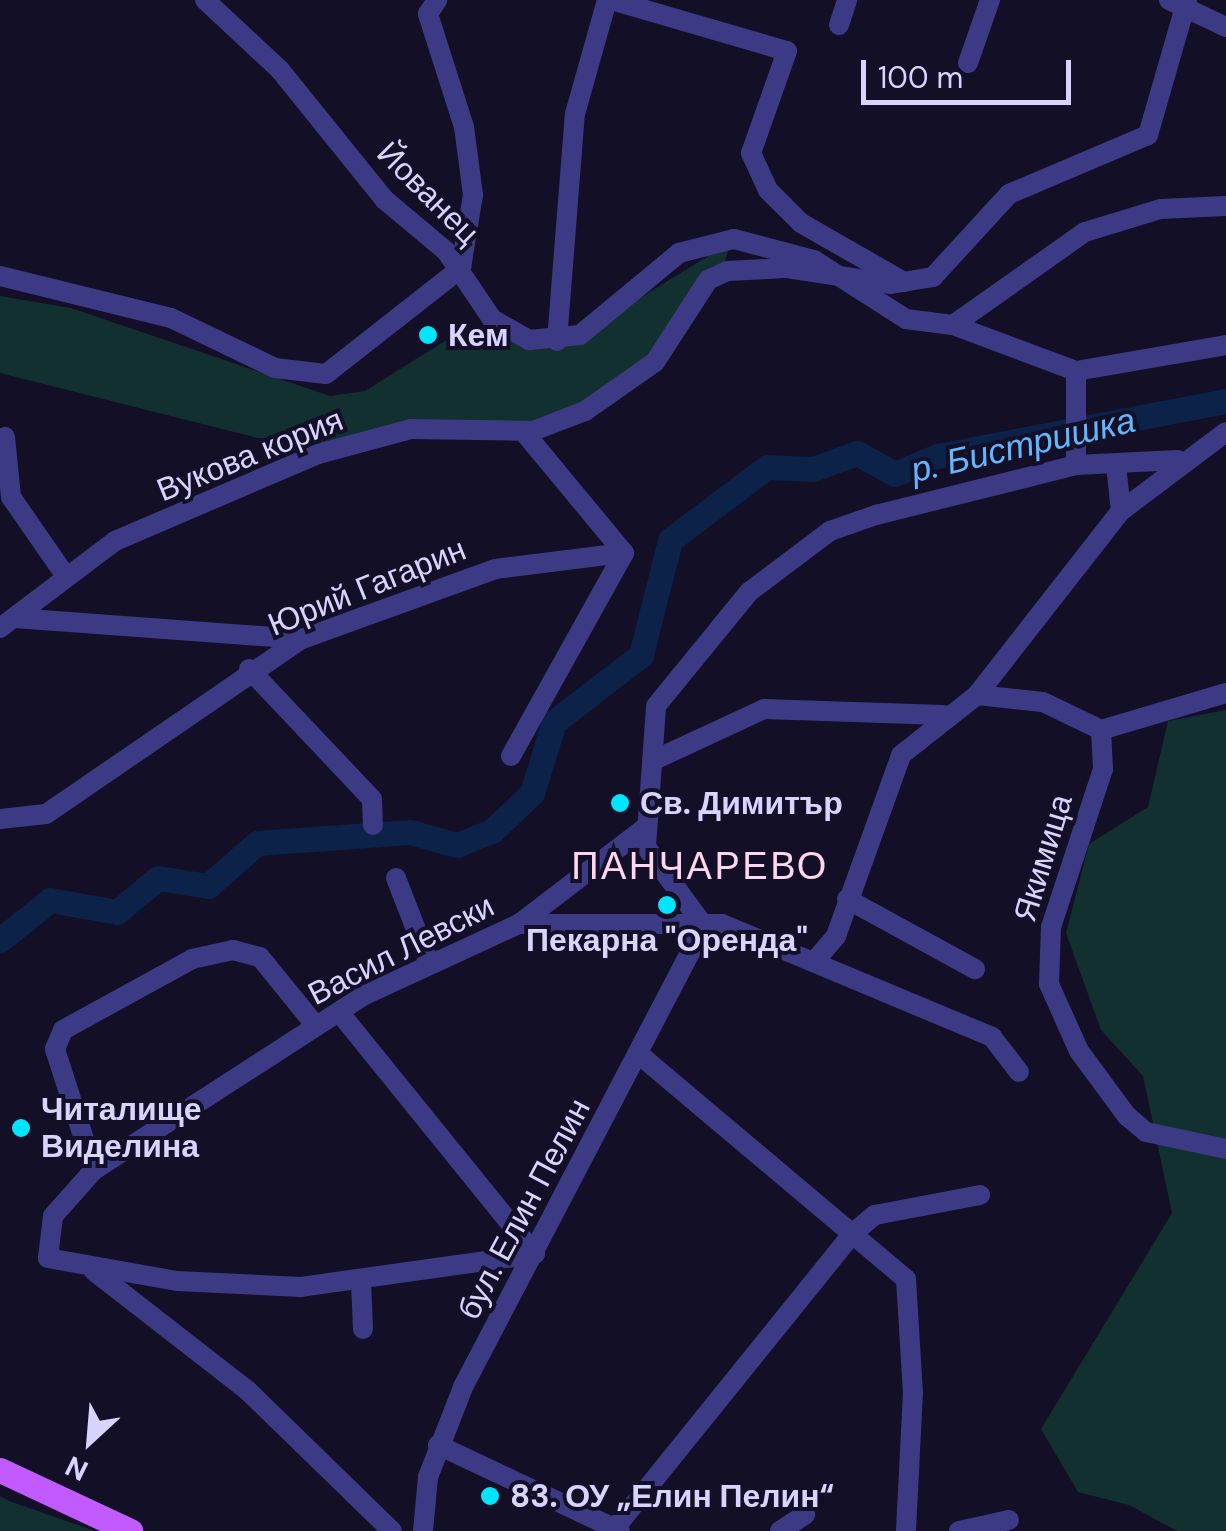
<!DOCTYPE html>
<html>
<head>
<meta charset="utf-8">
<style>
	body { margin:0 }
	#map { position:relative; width:1226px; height:1531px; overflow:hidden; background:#130f26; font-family:"DM Sans",sans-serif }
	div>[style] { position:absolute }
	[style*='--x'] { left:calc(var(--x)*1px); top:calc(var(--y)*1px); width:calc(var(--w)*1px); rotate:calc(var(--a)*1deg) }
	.green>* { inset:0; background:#12302f }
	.river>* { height:25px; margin:-12.5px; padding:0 12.5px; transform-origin:12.5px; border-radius:12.5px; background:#0c2248 }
	.minor>* { height:20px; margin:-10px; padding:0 10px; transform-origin:10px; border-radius:10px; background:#3d3a85 }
	.major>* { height:25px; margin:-12.5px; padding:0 12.5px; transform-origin:12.5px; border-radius:12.5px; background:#c25bff }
	.dots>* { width:28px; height:28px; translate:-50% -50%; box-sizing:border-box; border:5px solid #130f26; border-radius:50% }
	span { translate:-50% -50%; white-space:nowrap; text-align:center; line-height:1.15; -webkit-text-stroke:8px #130f26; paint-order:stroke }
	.street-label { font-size:32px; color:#d9d4ff }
	.poi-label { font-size:32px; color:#d9d4ff; font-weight:700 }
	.left { translate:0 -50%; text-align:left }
	.water-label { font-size:35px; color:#62b6ff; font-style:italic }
	.quarter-label { font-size:38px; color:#ffd6f0; letter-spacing:2.5px }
	.north { position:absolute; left:40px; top:1391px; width:100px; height:100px; -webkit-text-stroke:8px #130f26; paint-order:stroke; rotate:206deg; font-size:28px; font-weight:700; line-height:40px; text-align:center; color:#d9d4ff }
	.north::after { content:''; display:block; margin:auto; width:35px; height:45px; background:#d9d4ff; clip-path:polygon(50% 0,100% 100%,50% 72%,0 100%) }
	.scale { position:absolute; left:861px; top:60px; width:210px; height:45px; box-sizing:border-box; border:5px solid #d9d4ff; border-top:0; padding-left:12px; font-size:30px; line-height:35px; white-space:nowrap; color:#d9d4ff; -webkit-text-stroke:8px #130f26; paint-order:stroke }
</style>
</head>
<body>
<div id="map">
	<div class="green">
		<div style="clip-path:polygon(731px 242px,722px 270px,652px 360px,533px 431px,332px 444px,258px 438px,0 373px,0 296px,71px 308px,330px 396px,365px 391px,448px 339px,580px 335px)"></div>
		<div style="clip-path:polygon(1226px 710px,1226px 1531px,1177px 1531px,1129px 1505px,1078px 1492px,1041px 1429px,1172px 1213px,1143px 1076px,1101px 1030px,1066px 933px,1089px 844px,1148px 807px,1168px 721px)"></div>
		<div style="clip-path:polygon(0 1496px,9px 1501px,95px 1531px,0 1531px)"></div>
	</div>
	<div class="river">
		<div style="--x:0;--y:940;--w:64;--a:-38.7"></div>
		<div style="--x:50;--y:900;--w:68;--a:10.2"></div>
		<div style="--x:117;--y:912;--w:53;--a:-39.7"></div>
		<div style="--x:158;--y:878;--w:51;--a:9.1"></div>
		<div style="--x:208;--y:886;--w:65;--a:-41.3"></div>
		<div style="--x:257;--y:843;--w:153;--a:-4.1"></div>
		<div style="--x:410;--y:832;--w:49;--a:15.5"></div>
		<div style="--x:457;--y:845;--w:38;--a:-22"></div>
		<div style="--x:492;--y:831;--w:55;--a:-43.5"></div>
		<div style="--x:532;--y:793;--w:74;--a:-72.8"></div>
		<div style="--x:554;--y:722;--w:110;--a:-37.6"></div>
		<div style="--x:641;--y:655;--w:119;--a:-75.8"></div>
		<div style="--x:670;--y:540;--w:121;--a:-37"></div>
		<div style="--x:767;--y:467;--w:46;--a:2.5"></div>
		<div style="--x:813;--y:469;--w:47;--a:-20"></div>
		<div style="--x:857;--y:453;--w:43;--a:28.9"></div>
		<div style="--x:895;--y:474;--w:46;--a:-23.2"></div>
		<div style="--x:937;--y:456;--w:294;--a:-10.8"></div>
	</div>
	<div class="minor">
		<div style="--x:205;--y:0;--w:103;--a:43"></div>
		<div style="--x:280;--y:70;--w:167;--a:51.1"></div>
		<div style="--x:385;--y:200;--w:80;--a:39.9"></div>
		<div style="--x:446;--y:251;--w:82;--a:55.9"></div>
		<div style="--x:492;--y:319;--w:43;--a:29.6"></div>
		<div style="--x:529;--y:340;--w:51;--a:-5.6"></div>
		<div style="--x:580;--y:335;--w:129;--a:-39.6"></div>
		<div style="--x:679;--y:253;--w:57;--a:-14.3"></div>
		<div style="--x:734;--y:239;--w:83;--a:14.7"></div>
		<div style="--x:814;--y:260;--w:109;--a:32.7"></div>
		<div style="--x:906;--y:319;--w:47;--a:7.3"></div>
		<div style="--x:953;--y:325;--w:161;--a:-35.2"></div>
		<div style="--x:1085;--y:232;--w:78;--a:-17"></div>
		<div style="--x:1160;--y:209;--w:66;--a:-2.6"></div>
		<div style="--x:611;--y:0;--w:183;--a:16.2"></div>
		<div style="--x:787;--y:51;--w:108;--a:109.4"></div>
		<div style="--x:751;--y:153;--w:41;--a:65.3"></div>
		<div style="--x:768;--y:190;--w:47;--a:45"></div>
		<div style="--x:801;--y:223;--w:119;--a:29.8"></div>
		<div style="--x:1169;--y:0;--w:63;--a:25.3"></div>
		<div style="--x:839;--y:25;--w:26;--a:-72"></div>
		<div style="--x:968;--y:63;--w:67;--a:-70.8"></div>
		<div style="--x:0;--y:276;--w:176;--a:13.8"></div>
		<div style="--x:171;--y:318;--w:115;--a:25.7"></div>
		<div style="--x:275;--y:368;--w:51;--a:6.7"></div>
		<div style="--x:326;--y:374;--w:172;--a:-38.1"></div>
		<div style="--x:461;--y:268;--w:74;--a:-80.7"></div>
		<div style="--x:473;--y:195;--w:69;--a:-97.5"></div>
		<div style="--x:464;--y:127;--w:119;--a:-107.7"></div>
		<div style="--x:428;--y:14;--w:17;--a:-57"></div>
		<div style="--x:953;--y:325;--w:131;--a:20.5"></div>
		<div style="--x:1076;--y:371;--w:152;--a:-9.8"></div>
		<div style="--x:557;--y:341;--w:228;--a:-85.5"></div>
		<div style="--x:575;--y:114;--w:118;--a:-74.3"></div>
		<div style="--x:1076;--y:371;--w:94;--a:90"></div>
		<div style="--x:5;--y:437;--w:60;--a:84.3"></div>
		<div style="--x:11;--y:497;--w:95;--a:55.3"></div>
		<div style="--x:1116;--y:465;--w:46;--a:83.8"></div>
		<div style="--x:15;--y:618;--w:288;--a:4.2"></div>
		<div style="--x:0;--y:628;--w:144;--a:-37.1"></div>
		<div style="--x:115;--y:541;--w:221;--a:-23.2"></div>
		<div style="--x:318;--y:454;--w:96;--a:-15"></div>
		<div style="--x:411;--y:429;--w:122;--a:0.9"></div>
		<div style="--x:533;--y:431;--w:56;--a:-21"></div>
		<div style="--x:585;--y:411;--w:85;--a:-35"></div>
		<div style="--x:655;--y:362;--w:98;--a:-57.1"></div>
		<div style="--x:708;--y:280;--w:21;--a:-25"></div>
		<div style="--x:727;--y:271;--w:60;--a:-2.9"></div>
		<div style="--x:787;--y:268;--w:105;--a:8.7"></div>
		<div style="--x:891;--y:284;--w:43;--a:-9.5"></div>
		<div style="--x:933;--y:277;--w:113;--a:-47.5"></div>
		<div style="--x:1009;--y:194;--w:151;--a:-23"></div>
		<div style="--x:1148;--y:135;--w:141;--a:-73.9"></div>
		<div style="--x:249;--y:669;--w:179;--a:46.6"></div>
		<div style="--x:372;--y:799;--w:26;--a:88"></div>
		<div style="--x:977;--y:695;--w:66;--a:6.1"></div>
		<div style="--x:1043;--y:702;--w:64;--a:25.8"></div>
		<div style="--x:1101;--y:730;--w:39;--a:87"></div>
		<div style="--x:1103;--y:769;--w:166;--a:108.2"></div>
		<div style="--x:1051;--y:927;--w:57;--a:92"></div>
		<div style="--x:1049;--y:984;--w:73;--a:65.9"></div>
		<div style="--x:1079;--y:1051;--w:81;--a:53.6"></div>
		<div style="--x:1127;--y:1116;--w:25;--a:40"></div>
		<div style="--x:1146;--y:1132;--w:82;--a:12"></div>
		<div style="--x:1101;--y:730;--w:130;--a:-16.5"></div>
		<div style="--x:511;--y:756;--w:232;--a:-60.9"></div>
		<div style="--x:624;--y:553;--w:158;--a:-129.6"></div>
		<div style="--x:652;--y:761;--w:123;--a:-24.9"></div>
		<div style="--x:764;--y:709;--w:179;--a:1.9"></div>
		<div style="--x:0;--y:819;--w:46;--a:-6.2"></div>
		<div style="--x:46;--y:814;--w:310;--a:-34.4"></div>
		<div style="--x:302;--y:639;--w:205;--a:-19.9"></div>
		<div style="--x:495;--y:569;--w:130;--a:-7.1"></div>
		<div style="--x:396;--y:878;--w:91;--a:68.8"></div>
		<div style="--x:847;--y:899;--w:146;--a:28.7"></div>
		<div style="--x:519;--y:924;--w:160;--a:-37.4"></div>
		<div style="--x:704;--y:926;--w:98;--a:-126.3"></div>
		<div style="--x:646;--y:847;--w:141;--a:-85.9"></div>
		<div style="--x:656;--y:706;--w:147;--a:-50.8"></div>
		<div style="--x:749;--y:592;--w:101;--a:-37"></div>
		<div style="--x:830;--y:531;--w:49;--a:-19.2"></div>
		<div style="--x:876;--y:515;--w:206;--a:-14"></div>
		<div style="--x:1076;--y:465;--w:102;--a:-2.8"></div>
		<div style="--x:818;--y:957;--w:28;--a:-49"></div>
		<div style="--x:836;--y:936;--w:192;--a:-70.2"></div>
		<div style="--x:901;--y:755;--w:97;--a:-38.3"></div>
		<div style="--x:977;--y:695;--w:234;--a:-52"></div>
		<div style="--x:1121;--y:511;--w:131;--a:-37"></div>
		<div style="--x:339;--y:1012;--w:311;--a:51"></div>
		<div style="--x:641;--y:1056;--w:346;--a:40.1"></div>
		<div style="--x:906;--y:1279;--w:113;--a:86.5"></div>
		<div style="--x:913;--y:1392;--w:139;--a:92.9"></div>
		<div style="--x:94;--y:1170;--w:127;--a:-107.9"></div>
		<div style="--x:55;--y:1049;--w:21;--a:-67"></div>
		<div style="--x:63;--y:1030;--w:147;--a:-28.8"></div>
		<div style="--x:192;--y:959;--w:42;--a:-12.4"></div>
		<div style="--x:233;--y:950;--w:28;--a:15"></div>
		<div style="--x:260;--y:957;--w:89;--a:50.9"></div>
		<div style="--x:535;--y:1254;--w:236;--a:172"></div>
		<div style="--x:301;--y:1287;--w:124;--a:-177.2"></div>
		<div style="--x:177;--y:1281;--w:131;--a:-169.9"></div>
		<div style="--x:48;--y:1258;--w:42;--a:-83.2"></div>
		<div style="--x:53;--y:1216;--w:62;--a:-48.3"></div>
		<div style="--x:94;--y:1170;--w:323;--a:-32.9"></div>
		<div style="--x:365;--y:995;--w:170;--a:-24.8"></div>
		<div style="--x:519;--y:924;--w:203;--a:0"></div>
		<div style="--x:722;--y:924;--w:293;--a:22.7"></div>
		<div style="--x:992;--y:1037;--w:44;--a:52.4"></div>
		<div style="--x:94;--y:1271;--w:194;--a:37.9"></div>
		<div style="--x:247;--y:1390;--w:202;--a:44.2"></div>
		<div style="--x:361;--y:1281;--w:48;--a:87.6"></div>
		<div style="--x:438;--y:1445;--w:201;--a:25.3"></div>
		<div style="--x:615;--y:1528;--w:378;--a:-51.1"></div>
		<div style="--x:852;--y:1234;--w:30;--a:-40"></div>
		<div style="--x:875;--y:1215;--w:107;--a:-10.8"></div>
		<div style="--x:423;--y:1531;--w:54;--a:-84.7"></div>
		<div style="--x:428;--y:1477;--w:97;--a:-68.7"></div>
		<div style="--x:463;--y:1387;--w:520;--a:-62.4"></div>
		<div style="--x:780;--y:1531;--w:30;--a:-33"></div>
		<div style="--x:959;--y:1531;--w:51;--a:-12.4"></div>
	</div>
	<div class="major">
		<div style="--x:0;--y:1470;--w:144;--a:25.1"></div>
	</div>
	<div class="dots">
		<div style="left:428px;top:335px;background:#00e5ff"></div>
		<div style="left:620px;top:803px;background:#00e5ff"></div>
		<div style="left:667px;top:905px;background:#00e5ff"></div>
		<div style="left:21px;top:1128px;background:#00e5ff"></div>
		<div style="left:490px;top:1496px;background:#00e5ff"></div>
	</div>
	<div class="street-label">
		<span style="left:428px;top:193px;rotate:45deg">Йованец</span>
		<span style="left:250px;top:455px;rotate:-22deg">Вукова кория</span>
		<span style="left:367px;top:587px;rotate:-22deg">Юрий Гагарин</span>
		<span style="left:1043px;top:858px;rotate:-73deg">Якимица</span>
		<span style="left:401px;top:950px;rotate:-27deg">Васил Левски</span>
		<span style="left:524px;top:1209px;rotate:-62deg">бул. Елин Пелин</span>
	</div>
	<div class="poi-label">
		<span class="left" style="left:448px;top:335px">Кем</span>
		<span class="left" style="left:640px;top:803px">Св. Димитър</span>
		<span style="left:667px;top:940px">Пекарна "Оренда"</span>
		<span class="left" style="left:41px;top:1128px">Читалище<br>Виделина</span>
		<span class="left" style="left:510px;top:1496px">83. ОУ „Елин Пелин“</span>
	</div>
	<div class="water-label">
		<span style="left:1023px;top:445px;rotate:-13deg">р. Бистришка</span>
	</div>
	<div class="quarter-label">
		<span style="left:700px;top:867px">ПАНЧАРЕВО</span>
	</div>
	<div class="north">N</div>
	<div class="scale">100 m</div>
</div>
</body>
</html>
